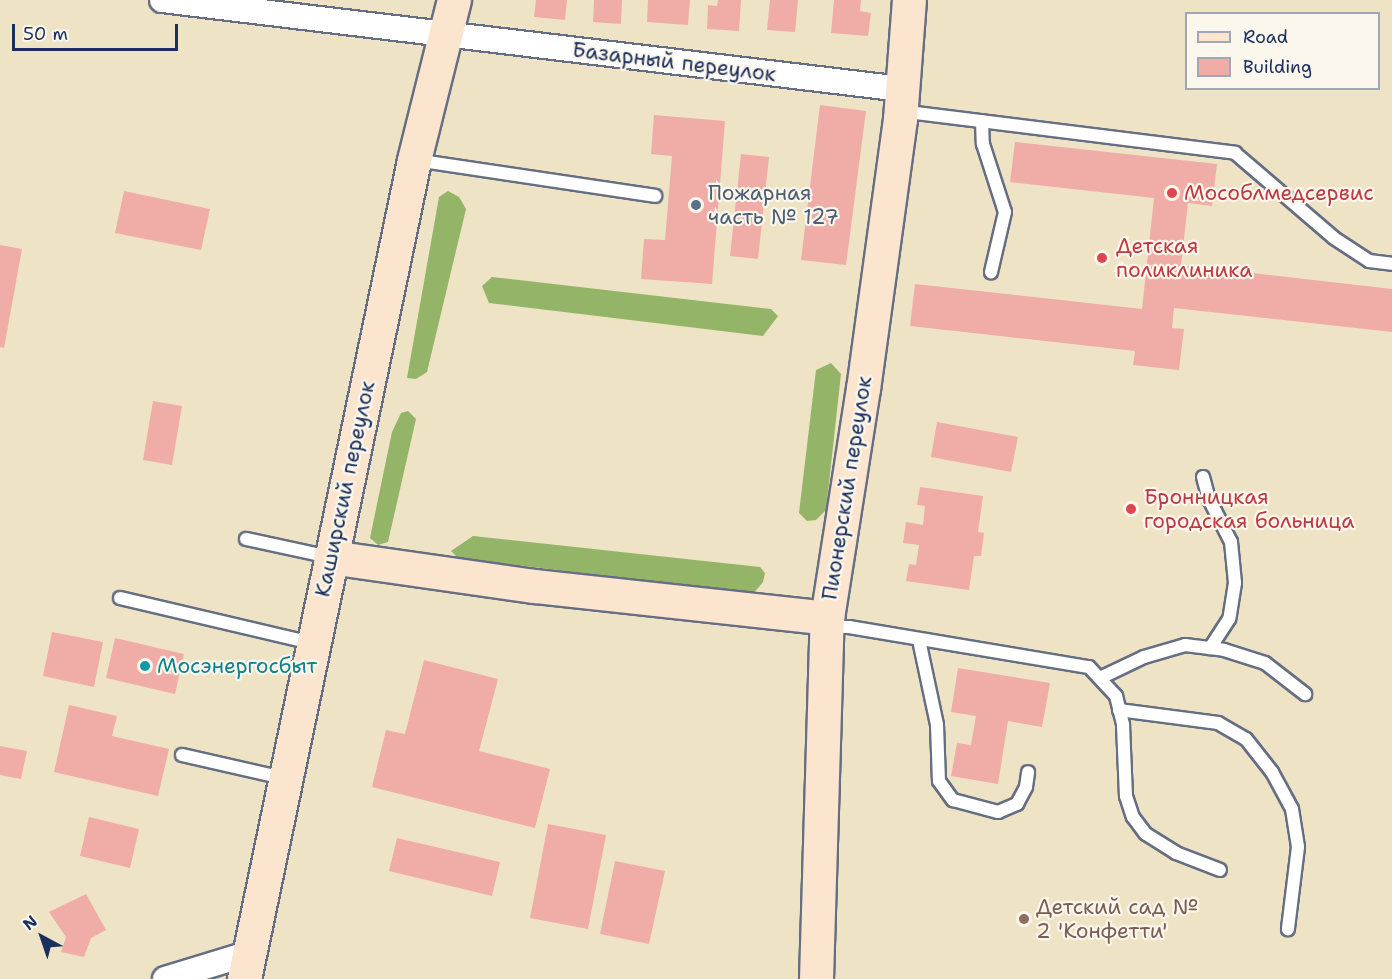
<!DOCTYPE html>
<html>
<head>
<meta charset="utf-8">
<style>
	body { margin:0 }
	#map { position:relative; width:1392px; height:979px; overflow:hidden; background:#efe3c5; font-family:"Shantell Sans",sans-serif }
	div>[style] { position:absolute }
	[style*='--x'] { left:calc(var(--x)*1px); top:calc(var(--y)*1px); width:calc(var(--w)*1px); rotate:calc(var(--a)*1deg) }
	.forest>* { inset:0; background:#94b467 }
	.building>* { inset:0; background:#f0ada7 }
	.roads { filter:drop-shadow(2px 0 #656e82) drop-shadow(-2px 0 #656e82) drop-shadow(0 2px #656e82) drop-shadow(0 -2px #656e82) }
	.lane>* { height:12px; margin:-6px; padding:0 6px; transform-origin:6px; border-radius:6px; background:#fff }
	.street>* { height:24px; margin:-12px; padding:0 12px; transform-origin:12px; border-radius:12px; background:#fff }
	.secondary>* { height:33px; margin:-16.5px; padding:0 16.5px; transform-origin:16.5px; border-radius:16.5px; background:#fbe5cf }
	.dots>* { width:16px; height:16px; translate:-50% -50%; box-sizing:border-box; border:3px solid #fbf7ec; border-radius:50% }
	span { translate:-50% -50%; white-space:nowrap; text-align:center; line-height:1.15; -webkit-text-stroke:4.5px #fbf7ec; paint-order:stroke }
	.street-label { font-size:21px; color:#1b2f5e }
	.service-label { font-size:21px; color:#4e5e75 }
	.left { translate:0 -50%; text-align:left }
	.health-label { font-size:21px; color:#be3a42 }
	.culture-label { font-size:21px; color:#0d838f }
	.education-label { font-size:21px; color:#785e54 }
	.legend { position:absolute; left:1185px; top:12px; width:195px; height:78px; box-sizing:border-box; background:#fbf7ec; border:2px solid #a1a7b3; margin:0; padding:8px 10px; list-style:none; font-size:18px; color:#1b2f5e }
	.legend li { display:flex; align-items:center; gap:12px; height:30px }
	.legend b { width:30px; border:2px solid #a1a7b3 }
	.north { position:absolute; left:12px; top:907px; width:60px; height:60px; -webkit-text-stroke:4px #fbf7ec; paint-order:stroke; rotate:320deg; font-size:16px; font-weight:700; line-height:24px; text-align:center; color:#1b2f5e }
	.north::after { content:''; display:block; margin:auto; width:21px; height:27px; background:#1b2f5e; clip-path:polygon(50% 0,100% 100%,50% 72%,0 100%) }
	.scale { position:absolute; left:12px; top:24px; width:166px; height:27px; box-sizing:border-box; border:3px solid #1b2f5e; border-top:0; padding-left:8px; font-size:18px; line-height:21px; white-space:nowrap; color:#1b2f5e; -webkit-text-stroke:4px #fbf7ec; paint-order:stroke }
</style>
</head>
<body>
<div id="map">
	<div class="forest">
		<div style="clip-path:polygon(448px 191px,459px 197px,466px 209px,427px 372px,416px 379px,407px 378px,439px 197px)"></div>
		<div style="clip-path:polygon(492px 277px,771px 309px,778px 316px,763px 336px,489px 303px,482px 286px)"></div>
		<div style="clip-path:polygon(831px 363px,841px 374px,826px 510px,816px 520px,807px 521px,799px 513px,816px 370px)"></div>
		<div style="clip-path:polygon(408px 411px,416px 419px,388px 542px,378px 545px,370px 538px,392px 432px,401px 413px)"></div>
		<div style="clip-path:polygon(473px 536px,760px 567px,765px 573px,763px 582px,753px 594px,458px 558px,451px 551px)"></div>
	</div>
	<div class="building">
		<div style="clip-path:polygon(536px 0,567px 0,565px 20px,534px 17px)"></div>
		<div style="clip-path:polygon(594px 0,622px 0,621px 24px,593px 22px)"></div>
		<div style="clip-path:polygon(648px 0,690px 0,688px 25px,647px 22px)"></div>
		<div style="clip-path:polygon(718px 0,741px 0,739px 31px,707px 29px,708px 5px,717px 6px)"></div>
		<div style="clip-path:polygon(770px 0,798px 0,795px 32px,767px 30px)"></div>
		<div style="clip-path:polygon(834px 0,861px 0,860px 11px,871px 13px,868px 36px,831px 33px)"></div>
		<div style="clip-path:polygon(820px 105px,866px 111px,846px 265px,801px 260px)"></div>
		<div style="clip-path:polygon(654px 115px,725px 121px,712px 284px,641px 279px,644px 239px,665px 240px,672px 156px,651px 154px)"></div>
		<div style="clip-path:polygon(1015px 142px,1217px 164px,1212px 206px,1188px 203px,1181px 265px,1392px 289px,1392px 332px,1174px 308px,1172px 328px,1184px 329px,1179px 370px,1133px 365px,1135px 351px,910px 326px,915px 284px,1142px 309px,1154px 198px,1010px 182px)"></div>
		<div style="clip-path:polygon(741px 154px,769px 157px,758px 259px,730px 256px)"></div>
		<div style="clip-path:polygon(124px 191px,210px 209px,201px 250px,115px 233px)"></div>
		<div style="clip-path:polygon(0 245px,22px 249px,4px 348px,0 347px)"></div>
		<div style="clip-path:polygon(153px 401px,182px 406px,172px 465px,143px 460px)"></div>
		<div style="clip-path:polygon(937px 422px,1018px 437px,1011px 472px,931px 457px)"></div>
		<div style="clip-path:polygon(920px 487px,983px 496px,978px 532px,984px 533px,981px 556px,974px 556px,969px 590px,906px 581px,909px 564px,916px 565px,919px 545px,903px 543px,906px 522px,923px 525px,925px 506px,917px 505px)"></div>
		<div style="clip-path:polygon(52px 632px,103px 642px,94px 687px,43px 676px)"></div>
		<div style="clip-path:polygon(115px 638px,184px 654px,175px 694px,106px 678px)"></div>
		<div style="clip-path:polygon(424px 660px,498px 679px,479px 751px,550px 769px,535px 828px,372px 787px,386px 730px,405px 734px)"></div>
		<div style="clip-path:polygon(958px 668px,1050px 683px,1042px 727px,1008px 721px,998px 784px,951px 776px,957px 743px,971px 745px,976px 716px,951px 712px)"></div>
		<div style="clip-path:polygon(69px 705px,117px 716px,112px 736px,169px 749px,158px 796px,54px 772px)"></div>
		<div style="clip-path:polygon(0 746px,27px 751px,21px 779px,0 775px)"></div>
		<div style="clip-path:polygon(89px 817px,139px 829px,130px 868px,80px 856px)"></div>
		<div style="clip-path:polygon(548px 824px,606px 835px,588px 929px,530px 918px)"></div>
		<div style="clip-path:polygon(397px 838px,500px 862px,492px 896px,389px 871px)"></div>
		<div style="clip-path:polygon(615px 861px,665px 871px,649px 944px,600px 934px)"></div>
		<div style="clip-path:polygon(86px 894px,106px 930px,91px 938px,84px 957px,61px 952px,66px 937px,49px 912px)"></div>
	</div>
	<div class="roads">
		<div class="lane">
			<div style="--x:900;--y:111;--w:338;--a:7.1"></div>
			<div style="--x:1235;--y:153;--w:130;--a:40.6"></div>
			<div style="--x:1334;--y:238;--w:42;--a:33.3"></div>
			<div style="--x:1369;--y:261;--w:23;--a:7"></div>
			<div style="--x:982;--y:121;--w:23;--a:88"></div>
			<div style="--x:983;--y:144;--w:71;--a:72.1"></div>
			<div style="--x:1005;--y:212;--w:62;--a:103.1"></div>
			<div style="--x:415;--y:160;--w:243;--a:8.5"></div>
			<div style="--x:1203;--y:477;--w:23;--a:75"></div>
			<div style="--x:1209;--y:499;--w:48;--a:62.9"></div>
			<div style="--x:1231;--y:542;--w:41;--a:84.4"></div>
			<div style="--x:1235;--y:583;--w:36;--a:99"></div>
			<div style="--x:1229;--y:619;--w:35;--a:123"></div>
			<div style="--x:246;--y:539;--w:85;--a:12.2"></div>
			<div style="--x:120;--y:598;--w:197;--a:13.2"></div>
			<div style="--x:828;--y:627;--w:21;--a:0"></div>
			<div style="--x:849;--y:627;--w:243;--a:9.5"></div>
			<div style="--x:1089;--y:667;--w:40;--a:47"></div>
			<div style="--x:1116;--y:696;--w:30;--a:76"></div>
			<div style="--x:1123;--y:725;--w:71;--a:87.6"></div>
			<div style="--x:1126;--y:796;--w:22;--a:72"></div>
			<div style="--x:1133;--y:817;--w:21;--a:53"></div>
			<div style="--x:1146;--y:834;--w:36;--a:32"></div>
			<div style="--x:1176;--y:853;--w:47;--a:21.1"></div>
			<div style="--x:919;--y:640;--w:87;--a:78"></div>
			<div style="--x:937;--y:725;--w:56;--a:88"></div>
			<div style="--x:939;--y:781;--w:24;--a:54"></div>
			<div style="--x:953;--y:800;--w:47;--a:14.9"></div>
			<div style="--x:998;--y:812;--w:21;--a:-23"></div>
			<div style="--x:1017;--y:804;--w:19;--a:-62"></div>
			<div style="--x:1026;--y:787;--w:15;--a:-82"></div>
			<div style="--x:1100;--y:678;--w:49;--a:-25.5"></div>
			<div style="--x:1144;--y:657;--w:43;--a:-16.3"></div>
			<div style="--x:1185;--y:645;--w:39;--a:7"></div>
			<div style="--x:1224;--y:650;--w:43;--a:17.6"></div>
			<div style="--x:1265;--y:663;--w:51;--a:37.8"></div>
			<div style="--x:1119;--y:710;--w:100;--a:7.5"></div>
			<div style="--x:1218;--y:723;--w:32;--a:30"></div>
			<div style="--x:1246;--y:739;--w:42;--a:51.8"></div>
			<div style="--x:1272;--y:772;--w:42;--a:61.6"></div>
			<div style="--x:1292;--y:809;--w:38;--a:81"></div>
			<div style="--x:1298;--y:847;--w:83;--a:97"></div>
			<div style="--x:182;--y:755;--w:104;--a:12.8"></div>
		</div>
		<div class="street">
			<div style="--x:162;--y:0;--w:745;--a:6.86"></div>
			<div style="--x:165;--y:979;--w:89;--a:-17"></div>
		</div>
		<div class="secondary">
			<div style="--x:330;--y:557;--w:206;--a:8.1"></div>
			<div style="--x:534;--y:586;--w:295;--a:6.2"></div>
			<div style="--x:244;--y:979;--w:836;--a:-78.27"></div>
			<div style="--x:414;--y:160;--w:165;--a:-76"></div>
			<div style="--x:816;--y:979;--w:361;--a:-88.3"></div>
			<div style="--x:827;--y:618;--w:232;--a:-81.1"></div>
			<div style="--x:863;--y:389;--w:273;--a:-82.2"></div>
			<div style="--x:900;--y:119;--w:119;--a:-85.7"></div>
		</div>
	</div>
	<div class="dots">
		<div style="left:1172px;top:193px;background:#e0444e"></div>
		<div style="left:696px;top:205px;background:#5c6f8a"></div>
		<div style="left:1102px;top:258px;background:#e0444e"></div>
		<div style="left:1131px;top:509px;background:#e0444e"></div>
		<div style="left:145px;top:666px;background:#0f9aa8"></div>
		<div style="left:1024px;top:919px;background:#8d6e63"></div>
	</div>
	<div class="street-label">
		<span style="left:674px;top:62px;rotate:7deg">Базарный переулок</span>
		<span style="left:847px;top:488px;rotate:-81deg">Пионерский переулок</span>
		<span style="left:345px;top:489px;rotate:-78deg">Каширский переулок</span>
	</div>
	<div class="service-label">
		<span class="left" style="left:708px;top:205px">Пожарная<br>часть № 127</span>
	</div>
	<div class="health-label">
		<span class="left" style="left:1184px;top:193px">Мособлмедсервис</span>
		<span class="left" style="left:1116px;top:258px">Детская<br>поликлиника</span>
		<span class="left" style="left:1144px;top:509px">Бронницкая<br>городская больница</span>
	</div>
	<div class="culture-label">
		<span class="left" style="left:157px;top:666px">Мосэнергосбыт</span>
	</div>
	<div class="education-label">
		<span class="left" style="left:1036px;top:919px">Детский сад №<br>2 'Конфетти'</span>
	</div>
	<ul class="legend">
	<li><b style="height:8px;background:#fbe5cf"></b>Road</li>
	<li><b style="height:16px;background:#f0ada7"></b>Building</li>
	</ul>
	<div class="north">N</div>
	<div class="scale">50 m</div>
</div>
</body>
</html>
